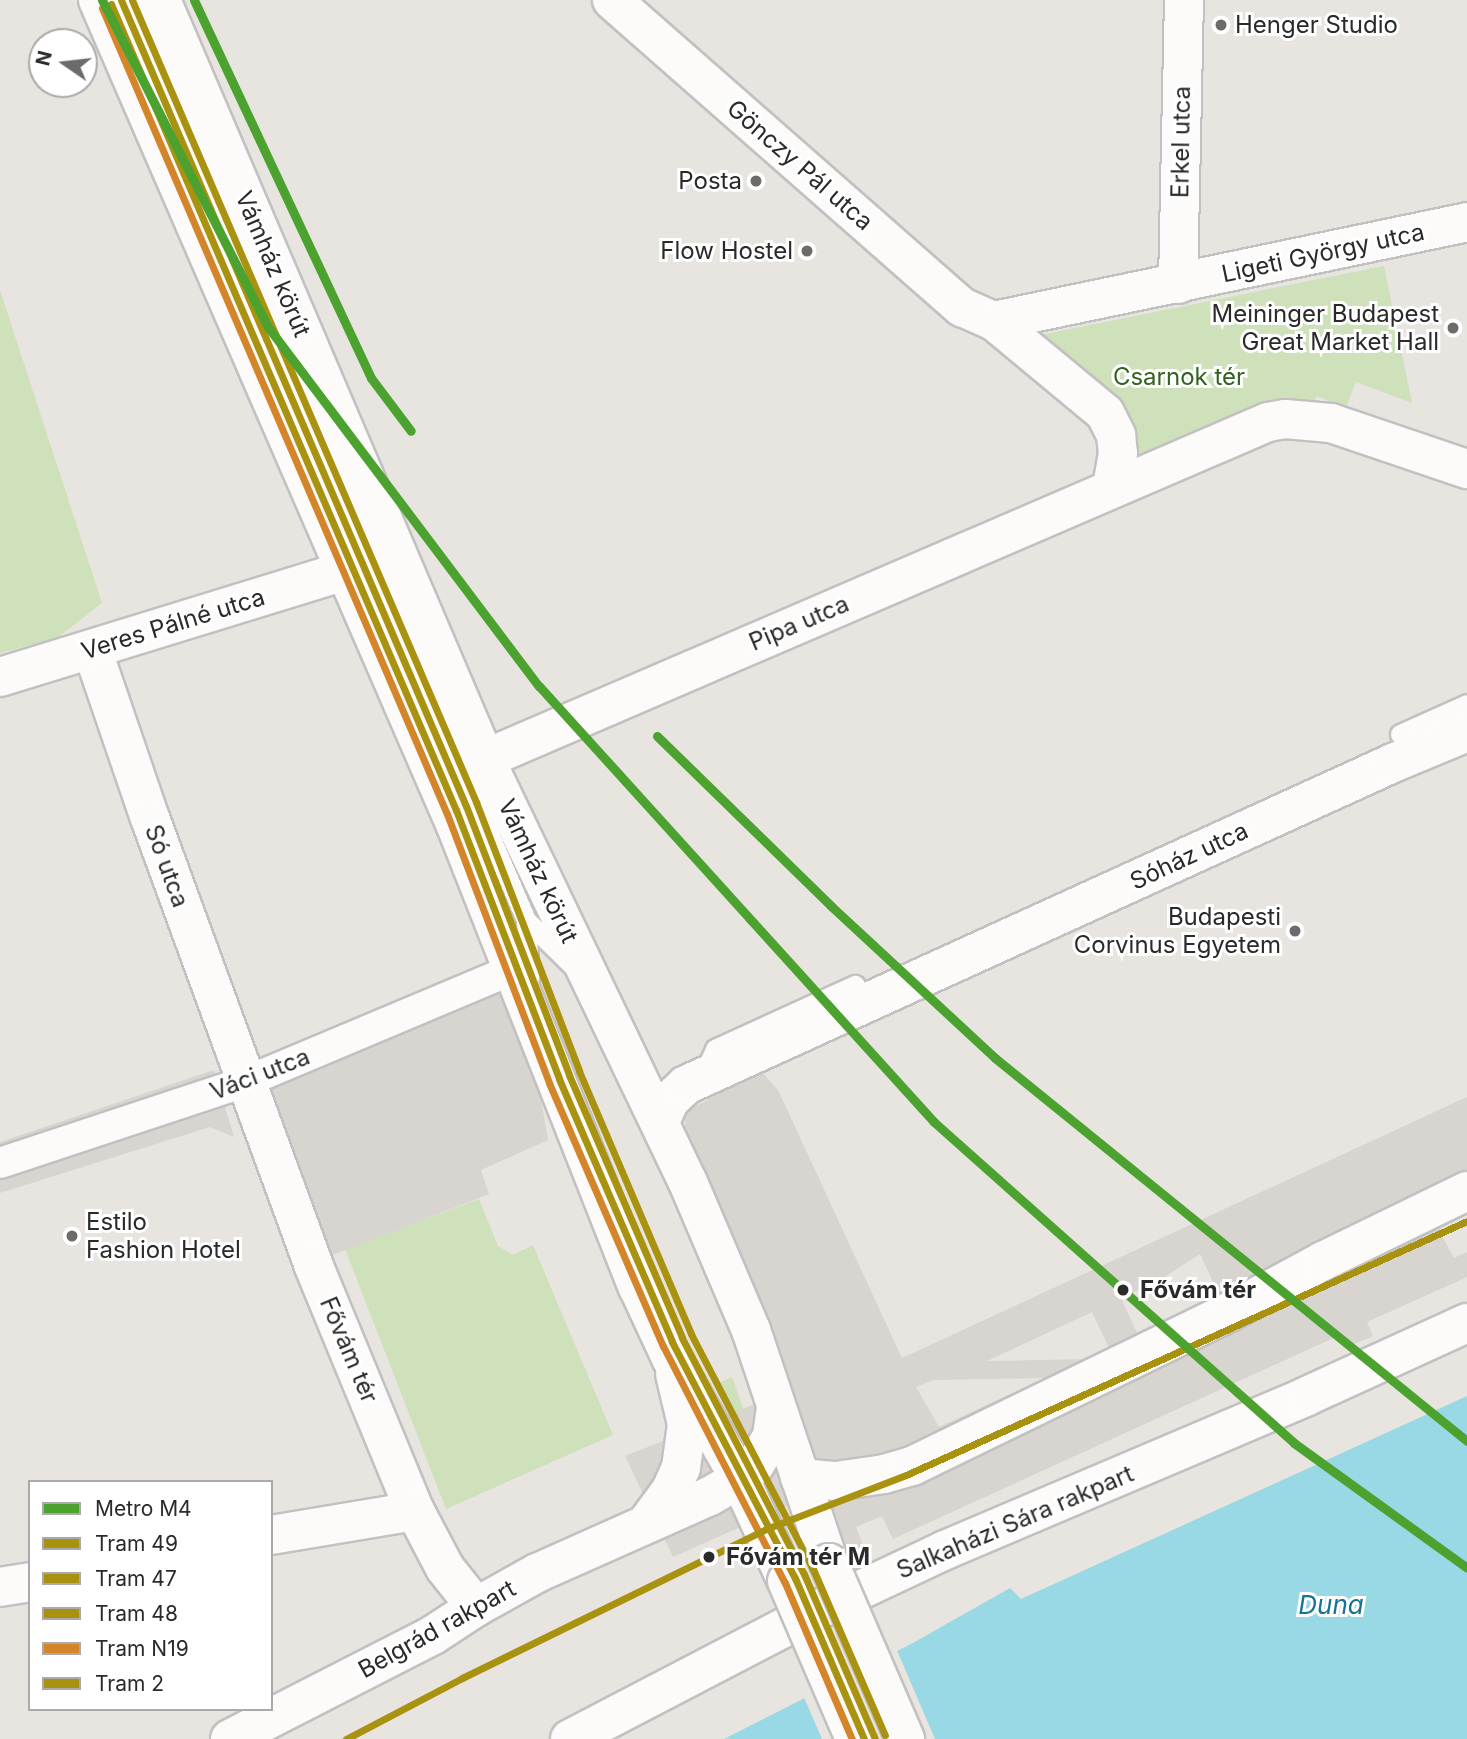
<!DOCTYPE html>
<html>
<head>
<meta charset="utf-8">
<style>
	body { margin:0 }
	#map { position:relative; width:1467px; height:1739px; overflow:hidden; background:#e8e4e0; font-family:Inter,sans-serif }
	div>[style] { position:absolute }
	[style*='--x'] { left:calc(var(--x)*1px); top:calc(var(--y)*1px); width:calc(var(--w)*1px); rotate:calc(var(--a)*1deg) }
	.green>* { inset:0; background:#cee1bb }
	.plaza>* { inset:0; background:#d8d4d0 }
	.water>* { inset:0; background:#98d9e5 }
	.pier>* { inset:0; background:#e8e4e0 }
	.roads { filter:drop-shadow(2px 0 #c2c1c1) drop-shadow(-2px 0 #c2c1c1) drop-shadow(0 2px #c2c1c1) drop-shadow(0 -2px #c2c1c1) }
	.service>* { height:19px; margin:-9.5px; padding:0 9.5px; transform-origin:9.5px; border-radius:9.5px; background:#fcfbfa }
	.pedestrian>* { height:30px; margin:-15px; padding:0 15px; transform-origin:15px; border-radius:15px; background:#fcfbfa }
	.minor>* { height:38px; margin:-19px; padding:0 19px; transform-origin:19px; border-radius:19px; background:#fcfbfa }
	.secondary>* { height:38px; margin:-19px; padding:0 19px; transform-origin:19px; border-radius:19px; background:#fcfbfa }
	.bridges { filter:drop-shadow(2px 0 #c2c1c1) drop-shadow(-2px 0 #c2c1c1) drop-shadow(0 2px #c2c1c1) drop-shadow(0 -2px #c2c1c1) }
	.secondary-bridge>* { height:38px; margin:-19px; padding:0 19px; transform-origin:19px; border-radius:19px; background:#fcfbfa }
	.tram-1>* { height:7px; margin:-3.5px; padding:0 3.5px; transform-origin:3.5px; border-radius:3.5px; background:#aa9211 }
	.tram-2>* { height:7px; margin:-3.5px; padding:0 3.5px; transform-origin:3.5px; border-radius:3.5px; background:#aa9211 }
	.tram-3>* { height:7px; margin:-3.5px; padding:0 3.5px; transform-origin:3.5px; border-radius:3.5px; background:#aa9211 }
	.tram-4>* { height:7px; margin:-3.5px; padding:0 3.5px; transform-origin:3.5px; border-radius:3.5px; background:#d4852a }
	.tram-5>* { height:7px; margin:-3.5px; padding:0 3.5px; transform-origin:3.5px; border-radius:3.5px; background:#aa9211 }
	.metro-1>* { height:9px; margin:-4.5px; padding:0 4.5px; transform-origin:4.5px; border-radius:4.5px; background:#4ca22f }
	.dots>* { width:19px; height:19px; translate:-50% -50%; box-sizing:border-box; border:4px solid #fff; border-radius:50% }
	span { translate:-50% -50%; white-space:nowrap; text-align:center; line-height:1.15; -webkit-text-stroke:6px #fff; paint-order:stroke }
	.poi-label { font-size:24px; color:#2a2a2a }
	.left { translate:0 -50%; text-align:left }
	.right { translate:-100% -50%; text-align:right }
	.street-label { font-size:24px; color:#2a2a2a }
	.park-label { font-size:24px; color:#33621e }
	.stop-label { font-size:24px; color:#2a2a2a; font-weight:700 }
	.water-label { font-size:26px; color:#167392; font-style:italic }
	.legend { position:absolute; left:28px; top:1480px; width:245px; height:231px; box-sizing:border-box; background:#fff; border:2px solid #aaa; margin:0; padding:9px 12px; list-style:none; font-size:21px; color:#2a2a2a }
	.legend li { display:flex; align-items:center; gap:14px; height:35px }
	.legend b { width:35px; border:2px solid #aaa }
	.north { position:absolute; left:28px; top:28px; width:70px; height:70px; box-sizing:border-box; background:#fff; border:2px solid #aaa; border-radius:50%; rotate:284deg; font-size:19px; font-weight:700; line-height:28px; text-align:center; color:#2a2a2a }
	.north::after { content:''; display:block; margin:auto; width:24px; height:32px; background:#6c6b6a; clip-path:polygon(50% 0,100% 100%,50% 72%,0 100%) }
</style>
</head>
<body>
<div id="map">
	<div class="green">
		<div style="clip-path:polygon(1384px 266px,1412px 403px,1356px 382px,1346px 407px,1316px 396px,1311px 411px,1133px 471px,1035px 336px)"></div>
		<div style="clip-path:polygon(0 290px,102px 603px,57px 638px,0 653px)"></div>
		<div style="clip-path:polygon(479px 1199px,498px 1246px,513px 1255px,533px 1245px,613px 1435px,446px 1509px,345px 1249px)"></div>
		<div style="clip-path:polygon(732px 1377px,746px 1416px,733px 1421px,714px 1385px)"></div>
	</div>
	<div class="plaza">
		<div style="clip-path:polygon(473px 970px,498px 975px,539px 1088px,548px 1140px,481px 1170px,489px 1194px,330px 1256px,254px 1059px)"></div>
		<div style="clip-path:polygon(214px 1070px,234px 1137px,210px 1127px,0 1193px,0 1142px)"></div>
		<div style="clip-path:polygon(evenodd,760px 1070px,778px 1090px,902px 1358px,1467px 1097px,1467px 1207px,1435px 1223px,1454px 1258px,1467px 1252px,1467px 1277px,1367px 1322px,1373px 1336px,1347px 1347px,1340px 1335px,893px 1539px,882px 1516px,856px 1527px,864px 1548px,845px 1556px,821px 1486px,783px 1508px,673px 1557px,625px 1456px,739px 1411px,790px 1387px,684px 1137px,686px 1112px,760px 1070px,1200px 1254px,1220px 1297px,1138px 1335px,1121px 1298px,1160px 1280px,1200px 1254px,760px 1070px,1092px 1312px,1110px 1350px,1091px 1359px,987px 1361px,1092px 1312px,760px 1070px,1045px 1378px,939px 1427px,916px 1387px,933px 1380px,1045px 1378px)"></div>
	</div>
	<div class="water">
		<div style="clip-path:polygon(1467px 1396px,1467px 1739px,724px 1739px,911px 1644px,1010px 1588px,1021px 1599px)"></div>
	</div>
	<div class="pier">
		<div style="clip-path:polygon(896px 1648px,935px 1739px,822px 1739px,803px 1695px)"></div>
	</div>
	<div class="roads">
		<div class="service">
			<div style="--x:131;--y:0;--w:1001;--a:66.76"></div>
			<div style="--x:526;--y:920;--w:58;--a:87"></div>
			<div style="--x:1400;--y:734;--w:73;--a:-24.1"></div>
			<div style="--x:526;--y:920;--w:66;--a:44.4"></div>
			<div style="--x:704;--y:1073;--w:26;--a:-65"></div>
			<div style="--x:715;--y:1049;--w:154;--a:-24.6"></div>
		</div>
		<div class="pedestrian">
			<div style="--x:0;--y:1163;--w:258;--a:-18.3"></div>
			<div style="--x:245;--y:1082;--w:292;--a:-22.8"></div>
		</div>
		<div class="minor">
			<div style="--x:612;--y:0;--w:466;--a:41.3"></div>
			<div style="--x:962;--y:307;--w:35;--a:24"></div>
			<div style="--x:994;--y:321;--w:144;--a:39.7"></div>
			<div style="--x:1105;--y:413;--w:25;--a:63"></div>
			<div style="--x:1116;--y:435;--w:18;--a:84"></div>
			<div style="--x:1118;--y:453;--w:35;--a:100"></div>
			<div style="--x:1178;--y:284;--w:284;--a:-88.8"></div>
			<div style="--x:994;--y:321;--w:483;--a:-11.8"></div>
			<div style="--x:92;--y:649;--w:179;--a:71.1"></div>
			<div style="--x:150;--y:818;--w:475;--a:69.9"></div>
			<div style="--x:313;--y:1264;--w:267;--a:67.6"></div>
			<div style="--x:415;--y:1511;--w:64;--a:62.2"></div>
			<div style="--x:445;--y:1568;--w:50;--a:51.5"></div>
			<div style="--x:0;--y:677;--w:361;--a:-17.1"></div>
			<div style="--x:485;--y:759;--w:852;--a:-23.29"></div>
			<div style="--x:1268;--y:422;--w:17;--a:-10"></div>
			<div style="--x:1285;--y:419;--w:46;--a:5"></div>
			<div style="--x:1331;--y:423;--w:144;--a:18.7"></div>
			<div style="--x:660;--y:1122;--w:24;--a:-66"></div>
			<div style="--x:670;--y:1100;--w:22;--a:-43"></div>
			<div style="--x:686;--y:1085;--w:777;--a:-24.49"></div>
			<div style="--x:1393;--y:763;--w:80;--a:-22.7"></div>
			<div style="--x:800;--y:1478;--w:36;--a:5"></div>
			<div style="--x:836;--y:1481;--w:49;--a:-8.3"></div>
			<div style="--x:884;--y:1474;--w:29;--a:-16"></div>
			<div style="--x:912;--y:1466;--w:352;--a:-25.9"></div>
			<div style="--x:1229;--y:1312;--w:107;--a:-28.5"></div>
			<div style="--x:1323;--y:1261;--w:160;--a:-25.9"></div>
			<div style="--x:646;--y:1524;--w:42;--a:-53.7"></div>
			<div style="--x:671;--y:1490;--w:24;--a:-66"></div>
			<div style="--x:681;--y:1468;--w:44;--a:-82.2"></div>
			<div style="--x:687;--y:1424;--w:51;--a:-103.5"></div>
			<div style="--x:271;--y:1535;--w:146;--a:-9.5"></div>
			<div style="--x:0;--y:1587;--w:30;--a:-9"></div>
			<div style="--x:230;--y:1739;--w:228;--a:-27.1"></div>
			<div style="--x:433;--y:1635;--w:51;--a:-33.1"></div>
			<div style="--x:476;--y:1607;--w:70;--a:-29.1"></div>
			<div style="--x:537;--y:1573;--w:189;--a:-24"></div>
			<div style="--x:710;--y:1496;--w:34;--a:-30"></div>
			<div style="--x:740;--y:1479;--w:23;--a:-45"></div>
			<div style="--x:756;--y:1463;--w:31;--a:-59"></div>
			<div style="--x:772;--y:1436;--w:27;--a:-82"></div>
		</div>
		<div class="secondary">
			<div style="--x:98;--y:0;--w:900;--a:66.57"></div>
			<div style="--x:456;--y:826;--w:496;--a:68.5"></div>
			<div style="--x:638;--y:1287;--w:78;--a:65.1"></div>
			<div style="--x:671;--y:1358;--w:139;--a:60.3"></div>
			<div style="--x:740;--y:1479;--w:112;--a:65.3"></div>
			<div style="--x:161;--y:0;--w:825;--a:66.88"></div>
			<div style="--x:485;--y:759;--w:467;--a:64.4"></div>
			<div style="--x:687;--y:1180;--w:163;--a:66.9"></div>
			<div style="--x:751;--y:1330;--w:246;--a:71.5"></div>
			<div style="--x:570;--y:1739;--w:286;--a:-27.5"></div>
			<div style="--x:824;--y:1607;--w:134;--a:-25.2"></div>
			<div style="--x:945;--y:1550;--w:393;--a:-23"></div>
			<div style="--x:1307;--y:1396;--w:176;--a:-24.5"></div>
		</div>
	</div>
	<div class="bridges">
		<div class="secondary-bridge">
			<div style="--x:829;--y:1563;--w:192;--a:66.6"></div>
			<div style="--x:787;--y:1581;--w:172;--a:66.7"></div>
		</div>
	</div>
	<div class="tram-1">
		<div style="--x:121;--y:0;--w:877;--a:66.83"></div>
		<div style="--x:466;--y:806;--w:288;--a:69"></div>
		<div style="--x:569;--y:1075;--w:286;--a:66.7"></div>
		<div style="--x:682;--y:1338;--w:266;--a:62.7"></div>
		<div style="--x:804;--y:1574;--w:180;--a:66.7"></div>
	</div>
	<div class="tram-2">
		<div style="--x:111;--y:4;--w:877;--a:66.83"></div>
		<div style="--x:456;--y:810;--w:288;--a:69"></div>
		<div style="--x:559;--y:1079;--w:286;--a:66.7"></div>
		<div style="--x:672;--y:1342;--w:266;--a:62.5"></div>
		<div style="--x:795;--y:1578;--w:175;--a:66.8"></div>
	</div>
	<div class="tram-3">
		<div style="--x:132;--y:0;--w:873;--a:66.78"></div>
		<div style="--x:476;--y:802;--w:288;--a:69"></div>
		<div style="--x:579;--y:1071;--w:286;--a:66.9"></div>
		<div style="--x:691;--y:1334;--w:265;--a:62.6"></div>
		<div style="--x:813;--y:1569;--w:181;--a:66.6"></div>
	</div>
	<div class="tram-4">
		<div style="--x:102;--y:8;--w:877;--a:66.83"></div>
		<div style="--x:447;--y:814;--w:288;--a:69.2"></div>
		<div style="--x:549;--y:1083;--w:287;--a:66.6"></div>
		<div style="--x:663;--y:1346;--w:267;--a:62.8"></div>
		<div style="--x:785;--y:1583;--w:170;--a:66.8"></div>
	</div>
	<div class="tram-5">
		<div style="--x:346;--y:1739;--w:131;--a:-27.7"></div>
		<div style="--x:462;--y:1678;--w:339;--a:-26.1"></div>
		<div style="--x:766;--y:1529;--w:150;--a:-21.1"></div>
		<div style="--x:906;--y:1475;--w:616;--a:-24.36"></div>
	</div>
	<div class="metro-1">
		<div style="--x:102;--y:0;--w:367;--a:63.1"></div>
		<div style="--x:268;--y:327;--w:450;--a:53"></div>
		<div style="--x:539;--y:686;--w:588;--a:47.82"></div>
		<div style="--x:934;--y:1122;--w:482;--a:41.7"></div>
		<div style="--x:1294;--y:1443;--w:213;--a:35.8"></div>
		<div style="--x:194;--y:0;--w:417;--a:64.9"></div>
		<div style="--x:371;--y:378;--w:66;--a:53"></div>
		<div style="--x:657;--y:736;--w:243;--a:44.3"></div>
		<div style="--x:831;--y:906;--w:224;--a:42.8"></div>
		<div style="--x:995;--y:1058;--w:608;--a:39.06"></div>
	</div>
	<div class="dots">
		<div style="left:1221px;top:25px;background:#6c6b6a"></div>
		<div style="left:756px;top:181px;background:#6c6b6a"></div>
		<div style="left:807px;top:251px;background:#6c6b6a"></div>
		<div style="left:1453px;top:328px;background:#6c6b6a"></div>
		<div style="left:1295px;top:931px;background:#6c6b6a"></div>
		<div style="left:72px;top:1236px;background:#6c6b6a"></div>
		<div style="left:1123px;top:1290px;background:#2a2a2a"></div>
		<div style="left:709px;top:1557px;background:#2a2a2a"></div>
	</div>
	<div class="poi-label">
		<span class="left" style="left:1235px;top:25px">Henger Studio</span>
		<span class="right" style="left:742px;top:181px">Posta</span>
		<span class="right" style="left:793px;top:251px">Flow Hostel</span>
		<span class="right" style="left:1439px;top:328px">Meininger Budapest<br>Great Market Hall</span>
		<span class="right" style="left:1281px;top:931px">Budapesti<br>Corvinus Egyetem</span>
		<span class="left" style="left:86px;top:1236px">Estilo<br>Fashion Hotel</span>
	</div>
	<div class="street-label">
		<span style="left:1181px;top:142px;rotate:-89deg">Erkel utca</span>
		<span style="left:800px;top:165px;rotate:41deg">Gönczy Pál utca</span>
		<span style="left:1323px;top:253px;rotate:-12deg">Ligeti György utca</span>
		<span style="left:273px;top:264px;rotate:67deg">Vámház körút</span>
		<span style="left:799px;top:623px;rotate:-23deg">Pipa utca</span>
		<span style="left:173px;top:624px;rotate:-17deg">Veres Pálné utca</span>
		<span style="left:1189px;top:856px;rotate:-25deg">Sóház utca</span>
		<span style="left:167px;top:866px;rotate:70deg">Só utca</span>
		<span style="left:538px;top:871px;rotate:65deg">Vámház körút</span>
		<span style="left:260px;top:1074px;rotate:-21deg">Váci utca</span>
		<span style="left:349px;top:1350px;rotate:67deg">Fővám tér</span>
		<span style="left:1015px;top:1522px;rotate:-23deg">Salkaházi Sára rakpart</span>
		<span style="left:437px;top:1629px;rotate:-29deg">Belgrád rakpart</span>
	</div>
	<div class="park-label">
		<span style="left:1179px;top:377px">Csarnok tér</span>
	</div>
	<div class="stop-label">
		<span class="left" style="left:1140px;top:1290px">Fővám tér</span>
		<span class="left" style="left:726px;top:1557px">Fővám tér M</span>
	</div>
	<div class="water-label">
		<span style="left:1331px;top:1605px">Duna</span>
	</div>
	<ul class="legend">
	<li><b style="height:9px;background:#4ca22f"></b>Metro M4</li>
	<li><b style="height:9px;background:#aa9211"></b>Tram 49</li>
	<li><b style="height:9px;background:#aa9211"></b>Tram 47</li>
	<li><b style="height:9px;background:#aa9211"></b>Tram 48</li>
	<li><b style="height:9px;background:#d4852a"></b>Tram N19</li>
	<li><b style="height:9px;background:#aa9211"></b>Tram 2</li>
	</ul>
	<div class="north">N</div>
</div>
</body>
</html>
